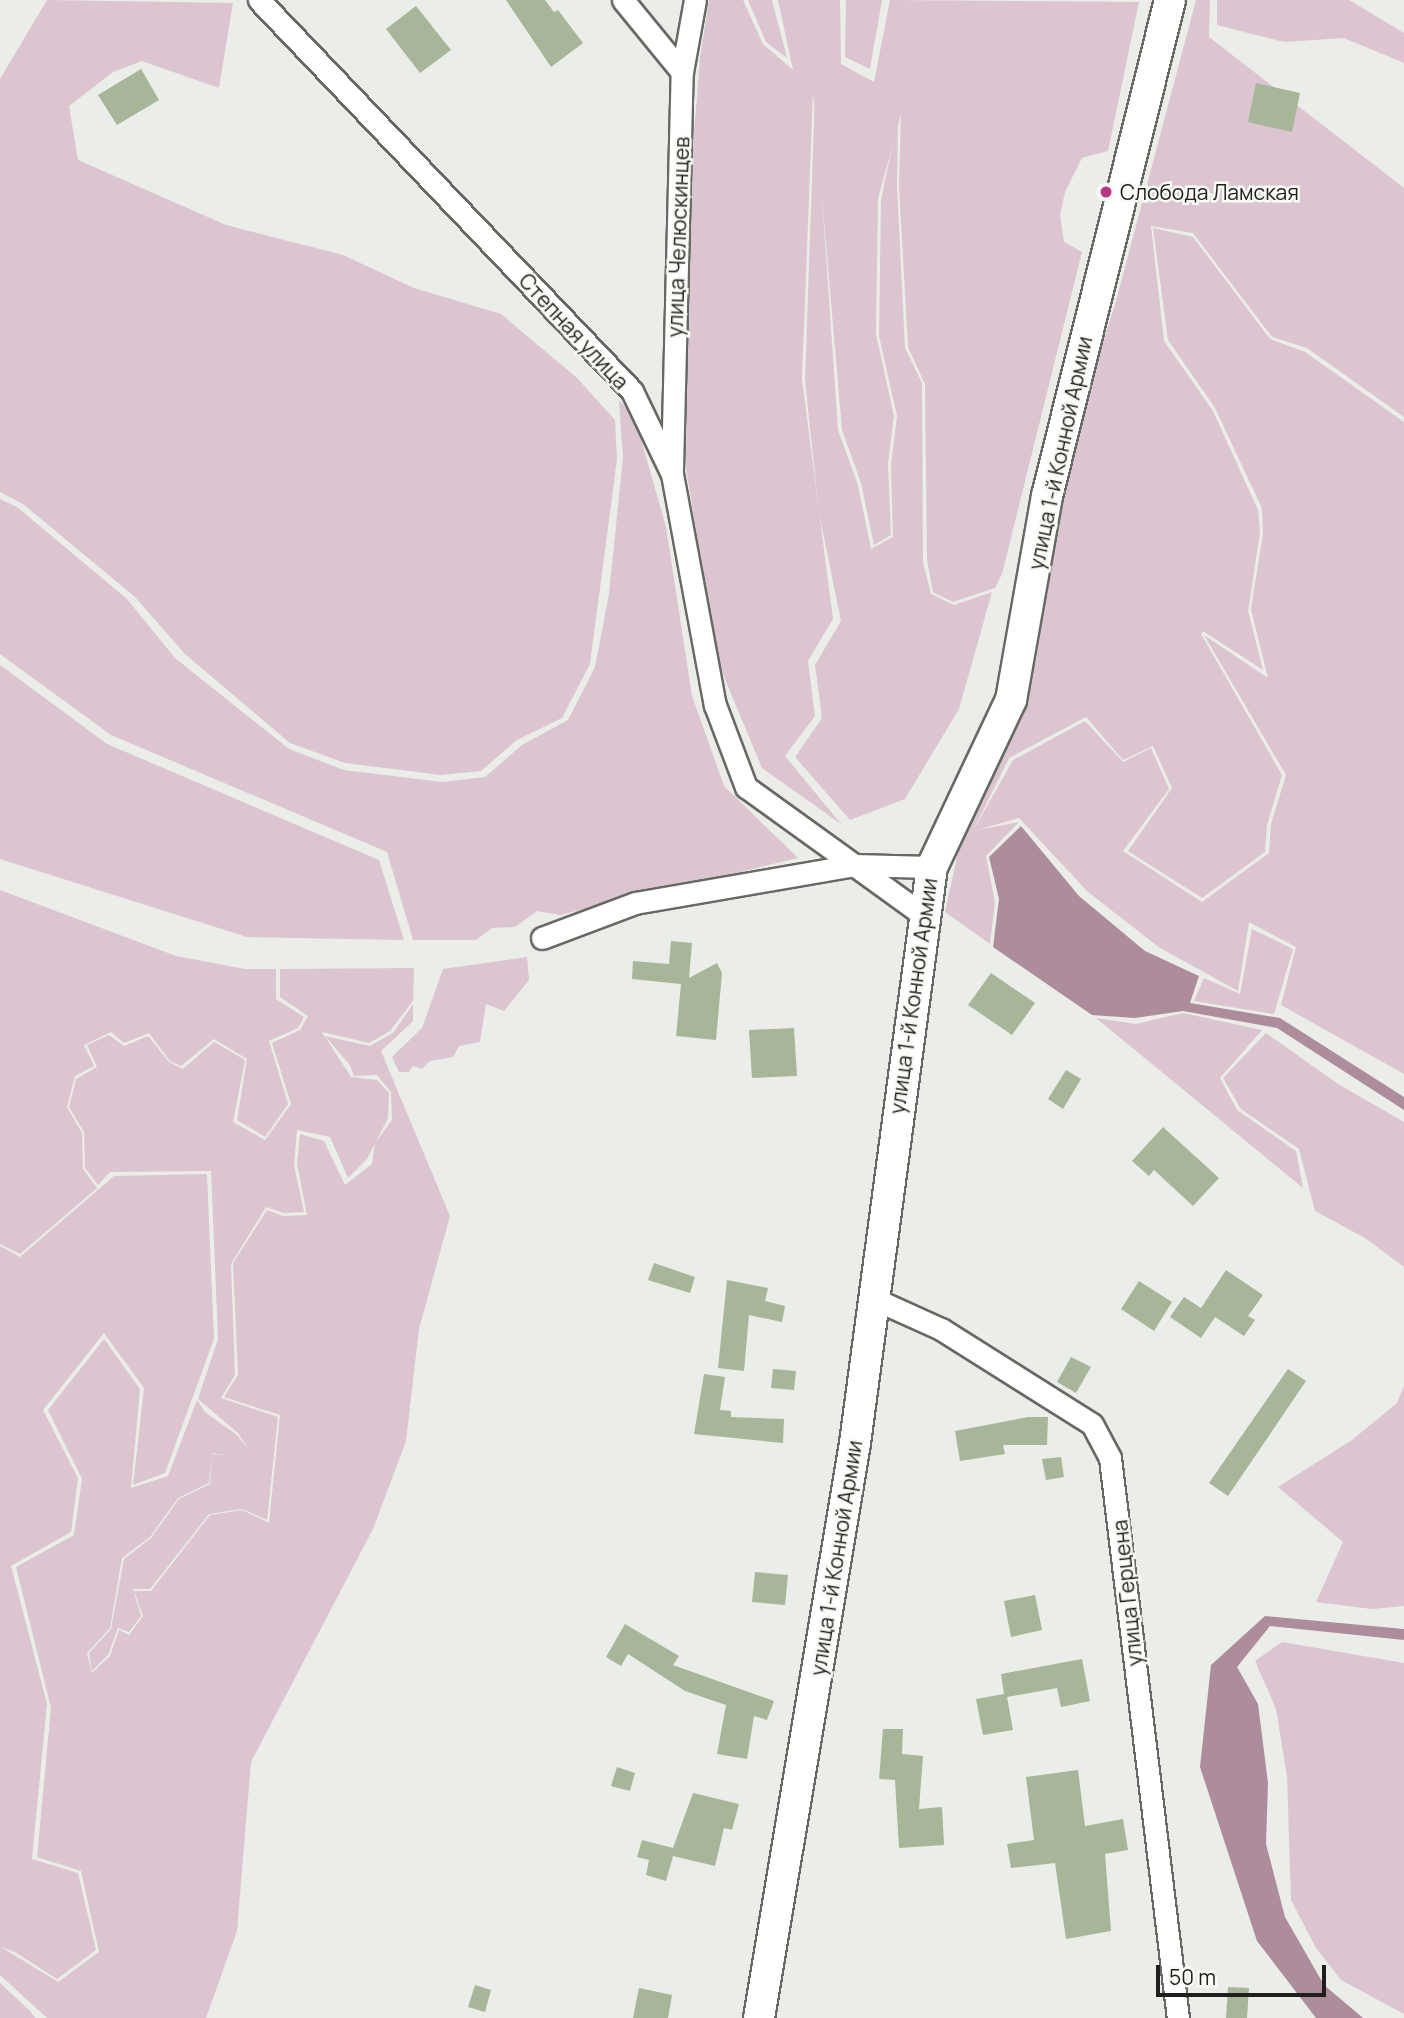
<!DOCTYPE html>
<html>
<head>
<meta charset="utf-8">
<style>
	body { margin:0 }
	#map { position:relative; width:1404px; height:2018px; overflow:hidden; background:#eaede8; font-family:Manrope,sans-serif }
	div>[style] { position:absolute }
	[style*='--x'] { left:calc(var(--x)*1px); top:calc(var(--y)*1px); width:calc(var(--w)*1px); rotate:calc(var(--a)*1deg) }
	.green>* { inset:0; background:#dcc5d0 }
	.water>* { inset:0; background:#ad8c9c }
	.building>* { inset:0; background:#a7b698 }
	.roads { filter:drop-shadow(2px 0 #666964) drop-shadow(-2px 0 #666964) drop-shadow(0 2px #666964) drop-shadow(0 -2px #666964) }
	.street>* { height:21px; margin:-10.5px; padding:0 10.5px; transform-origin:10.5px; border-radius:10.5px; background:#fff }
	.secondary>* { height:30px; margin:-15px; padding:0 15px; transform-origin:15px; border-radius:15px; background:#fff }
	.dots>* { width:19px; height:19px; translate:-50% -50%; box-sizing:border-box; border:4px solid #f8fbf5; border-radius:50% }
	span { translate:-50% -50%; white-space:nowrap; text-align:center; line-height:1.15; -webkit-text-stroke:5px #f8fbf5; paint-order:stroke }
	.poi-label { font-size:21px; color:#1f201e }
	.left { translate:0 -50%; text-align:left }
	.street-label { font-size:21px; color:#1f201e }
	.scale { position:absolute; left:1156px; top:1965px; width:170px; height:32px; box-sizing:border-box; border:4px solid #1f201e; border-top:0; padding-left:9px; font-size:21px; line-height:24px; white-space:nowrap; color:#1f201e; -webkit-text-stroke:5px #f8fbf5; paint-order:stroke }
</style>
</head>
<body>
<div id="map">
	<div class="green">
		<div style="clip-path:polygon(47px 0,233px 3px,219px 88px,142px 61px,113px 72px,69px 106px,78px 160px,226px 225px,343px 255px,414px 288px,501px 314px,577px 378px,615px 420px,617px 459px,590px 664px,562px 718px,517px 740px,481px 771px,441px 775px,345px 763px,290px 743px,185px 654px,135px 597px,23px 504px,0 492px,0 79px)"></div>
		<div style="clip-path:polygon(709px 0,743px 0,763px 44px,793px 70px,778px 0,840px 0,841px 64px,874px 82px,890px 0,1139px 2px,1108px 151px,1082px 158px,1065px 192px,1060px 215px,1064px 242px,1082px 252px,1002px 574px,995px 588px,953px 602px,933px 592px,927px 560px,925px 384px,908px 347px,899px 186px,901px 114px,878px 199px,876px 334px,894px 416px,888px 464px,891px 535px,874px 545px,861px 483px,842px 430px,813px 92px,802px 379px,833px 619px,808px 661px,815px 716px,785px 756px,841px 824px,762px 768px,717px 660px,686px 469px,688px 211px,700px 58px)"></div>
		<div style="clip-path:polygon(748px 0,772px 0,787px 58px,766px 42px)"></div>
		<div style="clip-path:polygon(846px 0,882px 0,870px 69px,845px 57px)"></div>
		<div style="clip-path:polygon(1196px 0,1210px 0,1209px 37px,1404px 188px,1404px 417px,1307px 348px,1272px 337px,1193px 233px,1151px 226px,1164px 341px,1213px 411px,1258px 510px,1260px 533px,1248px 611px,1263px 670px,1203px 631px,1201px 634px,1282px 775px,1267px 825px,1265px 852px,1202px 898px,1128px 851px,1172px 788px,1153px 746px,1123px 760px,1086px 717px,1009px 758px,973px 831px,1013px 760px,1085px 721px,1123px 762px,1151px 748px,1169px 789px,1123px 851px,1202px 902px,1269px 853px,1271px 824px,1286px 775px,1204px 635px,1268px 678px,1251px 609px,1263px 533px,1262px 508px,1215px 408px,1168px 340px,1153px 228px,1193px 237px,1270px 339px,1305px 352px,1404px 422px,1404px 1074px,1281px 1005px,1296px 947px,1249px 922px,1238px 991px,1160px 948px,1088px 892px,1019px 818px,977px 830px,1019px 822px,986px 856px,995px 902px,990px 944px,945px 912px,960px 843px,999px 761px,1036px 660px,1056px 532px,1081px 412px,1116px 301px)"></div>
		<div style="clip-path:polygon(1217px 0,1349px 0,1404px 33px,1404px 63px,1344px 38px,1284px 42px,1217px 25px)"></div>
		<div style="clip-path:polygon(815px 95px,838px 430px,858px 485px,871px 549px,893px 537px,891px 464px,897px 416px,879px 336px,881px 200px,898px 118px,897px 186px,905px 348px,922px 383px,923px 562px,931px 594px,954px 605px,992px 592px,959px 709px,905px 799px,850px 820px,795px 757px,822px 718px,815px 665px,841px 621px,819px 513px,805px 380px)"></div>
		<div style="clip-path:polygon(619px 400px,635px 418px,666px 527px,692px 696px,724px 786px,798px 858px,560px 915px,537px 911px,515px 927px,492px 928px,476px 940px,413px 940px,387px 852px,111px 735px,0 654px,0 499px,17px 507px,127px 599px,175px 658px,289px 749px,344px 770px,442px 782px,485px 777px,522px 745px,568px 720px,595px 667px,609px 594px,623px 457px)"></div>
		<div style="clip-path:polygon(0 665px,107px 744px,379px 860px,404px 940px,247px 937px,0 859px)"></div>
		<div style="clip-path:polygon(0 890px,176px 956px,245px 969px,276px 969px,276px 999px,304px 1017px,298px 1028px,269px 1041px,288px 1104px,265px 1137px,237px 1120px,247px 1059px,214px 1039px,181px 1066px,170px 1061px,149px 1033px,124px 1043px,111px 1032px,84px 1045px,94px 1066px,75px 1076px,67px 1107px,82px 1133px,83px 1169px,97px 1188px,20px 1254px,0 1244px)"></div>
		<div style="clip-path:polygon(1252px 929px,1293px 949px,1274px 1014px,1194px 1001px,1204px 978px,1240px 994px)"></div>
		<div style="clip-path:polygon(527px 957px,529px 980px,504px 1011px,486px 1004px,480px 1042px,459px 1046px,453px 1057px,430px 1061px,422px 1069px,413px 1066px,409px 1072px,399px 1072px,392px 1057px,422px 1028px,443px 969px)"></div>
		<div style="clip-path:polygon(414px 968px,413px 1001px,390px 1031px,369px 1043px,322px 1032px,351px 1077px,377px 1080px,389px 1093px,388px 1118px,367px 1159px,348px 1178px,330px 1137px,297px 1130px,294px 1165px,304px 1212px,284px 1213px,266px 1207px,231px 1264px,235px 1375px,221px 1398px,278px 1417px,267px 1520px,242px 1509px,209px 1514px,150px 1589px,133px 1589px,141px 1616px,129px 1632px,118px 1628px,108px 1655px,92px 1671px,89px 1653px,111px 1629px,124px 1559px,151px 1538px,179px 1499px,210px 1484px,212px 1454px,230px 1456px,212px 1453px,209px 1483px,178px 1498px,150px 1537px,122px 1558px,110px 1628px,87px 1653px,92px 1673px,110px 1656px,119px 1630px,129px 1635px,143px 1616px,134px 1591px,151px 1591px,210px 1515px,242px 1510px,269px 1523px,280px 1415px,224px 1397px,238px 1375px,233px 1263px,267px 1210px,283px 1216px,307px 1215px,297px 1164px,300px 1134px,324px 1141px,345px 1185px,372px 1164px,375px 1143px,392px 1120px,391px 1092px,377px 1075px,354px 1076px,350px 1065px,325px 1036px,370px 1046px,393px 1033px,413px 1004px,413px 1021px,381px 1051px,450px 1216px,419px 1329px,406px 1441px,373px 1529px,251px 1762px,237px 1931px,206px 2018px,47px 2018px,0 1975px,0 1246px,20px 1257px,114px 1176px,207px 1174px,214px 1339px,165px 1473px,133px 1485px,144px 1388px,104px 1333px,43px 1410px,78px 1478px,71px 1532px,11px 1566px,47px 1704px,32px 1859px,78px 1873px,96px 1950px,57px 1979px,15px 1952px,1px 1947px,58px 1982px,99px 1952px,81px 1871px,37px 1857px,51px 1708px,16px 1567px,74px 1535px,82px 1479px,48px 1410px,104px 1339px,140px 1389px,131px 1488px,168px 1476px,197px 1400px,205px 1412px,237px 1435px,248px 1449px,238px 1433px,198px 1399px,218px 1339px,211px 1171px,110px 1172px,98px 1185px,85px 1168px,84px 1132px,69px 1107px,76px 1079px,97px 1067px,87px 1045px,109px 1035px,124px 1046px,148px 1036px,169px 1062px,183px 1069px,214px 1042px,245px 1060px,233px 1122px,265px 1140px,291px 1104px,272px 1043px,300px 1030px,308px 1016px,280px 997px,280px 969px)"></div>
		<div style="clip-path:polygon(1183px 1013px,1262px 1030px,1220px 1078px,1237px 1110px,1296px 1151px,1303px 1188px,1096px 1018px,1136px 1024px)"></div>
		<div style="clip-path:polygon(1266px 1033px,1338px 1084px,1404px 1122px,1404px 1267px,1365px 1238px,1315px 1211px,1299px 1149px,1241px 1109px,1223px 1078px)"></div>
		<div style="clip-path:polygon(1404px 1386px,1404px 1606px,1372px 1609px,1316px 1602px,1343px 1542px,1278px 1487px,1352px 1440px,1397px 1403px)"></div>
		<div style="clip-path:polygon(1282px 1642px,1404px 1663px,1404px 2014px,1341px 1980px,1316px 1948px,1291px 1900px,1287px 1776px,1276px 1709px,1255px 1661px)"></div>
		<div style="clip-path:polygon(0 1983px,30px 2011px,35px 2018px,0 2018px)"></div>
	</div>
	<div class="water">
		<div style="clip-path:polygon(1021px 826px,1079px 896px,1145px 951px,1199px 976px,1190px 1003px,1280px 1018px,1404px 1097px,1404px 1110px,1277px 1028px,1183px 1011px,1135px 1018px,1092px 1015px,993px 947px,999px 899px,989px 857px)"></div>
		<div style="clip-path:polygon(1265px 1616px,1404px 1629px,1404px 1640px,1270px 1626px,1237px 1667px,1258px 1704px,1268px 1783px,1266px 1844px,1285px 1917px,1324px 1985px,1363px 2018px,1316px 2018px,1257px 1941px,1200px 1767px,1211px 1665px)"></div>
	</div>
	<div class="building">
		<div style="clip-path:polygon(506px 0,545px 0,554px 12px,558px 10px,583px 43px,551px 67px)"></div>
		<div style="clip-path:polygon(416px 6px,451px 50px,420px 73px,386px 29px)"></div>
		<div style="clip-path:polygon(141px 69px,159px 100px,117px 125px,98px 95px)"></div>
		<div style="clip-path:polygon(1256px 83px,1300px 93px,1292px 132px,1248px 122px)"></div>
		<div style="clip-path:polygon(671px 941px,692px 943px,689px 978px,717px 963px,722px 973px,716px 1040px,676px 1036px,681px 984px,632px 979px,633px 961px,669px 964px)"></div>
		<div style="clip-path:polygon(991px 973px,1035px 1003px,1012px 1035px,968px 1005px)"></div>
		<div style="clip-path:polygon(794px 1028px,797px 1076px,752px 1078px,749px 1030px)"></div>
		<div style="clip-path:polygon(1066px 1070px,1081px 1079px,1063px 1109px,1048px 1099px)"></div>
		<div style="clip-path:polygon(1163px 1127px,1219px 1178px,1193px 1206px,1154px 1170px,1149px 1176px,1132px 1161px)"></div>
		<div style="clip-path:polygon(654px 1263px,695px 1277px,690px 1293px,648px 1280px)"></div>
		<div style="clip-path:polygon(1226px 1270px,1263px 1295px,1248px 1316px,1255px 1320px,1244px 1336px,1215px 1317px,1201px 1338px,1170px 1317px,1184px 1297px,1201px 1308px)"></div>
		<div style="clip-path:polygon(727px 1280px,768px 1288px,765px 1301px,785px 1306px,782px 1322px,749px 1315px,744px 1371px,718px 1368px)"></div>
		<div style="clip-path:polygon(1139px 1281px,1172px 1302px,1154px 1331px,1121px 1309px)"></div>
		<div style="clip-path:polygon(1071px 1357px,1091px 1367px,1076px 1393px,1057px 1382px)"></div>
		<div style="clip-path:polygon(773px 1369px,796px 1371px,794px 1390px,771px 1388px)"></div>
		<div style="clip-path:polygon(1288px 1369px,1306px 1381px,1228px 1496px,1209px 1483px)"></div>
		<div style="clip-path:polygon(704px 1374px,725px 1377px,720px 1410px,731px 1411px,731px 1417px,784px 1419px,783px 1443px,694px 1434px)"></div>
		<div style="clip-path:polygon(1028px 1417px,1048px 1417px,1047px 1445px,1003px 1445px,1005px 1454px,960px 1461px,955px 1431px)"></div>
		<div style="clip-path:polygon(1061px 1457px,1064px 1477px,1046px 1480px,1042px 1459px)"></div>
		<div style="clip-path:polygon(755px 1572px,788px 1575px,785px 1605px,752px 1602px)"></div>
		<div style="clip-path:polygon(1035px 1595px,1042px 1630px,1011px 1637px,1004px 1601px)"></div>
		<div style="clip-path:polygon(625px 1624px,679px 1656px,673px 1665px,774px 1701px,767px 1720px,754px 1716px,747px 1759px,717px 1754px,726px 1705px,685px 1691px,628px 1654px,621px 1666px,606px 1657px)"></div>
		<div style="clip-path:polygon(1082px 1659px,1090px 1701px,1061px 1707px,1057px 1688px,1007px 1697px,1013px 1730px,983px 1735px,976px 1699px,1004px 1694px,1001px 1674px)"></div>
		<div style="clip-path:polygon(883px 1729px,903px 1729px,902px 1754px,923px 1756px,919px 1809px,942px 1807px,944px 1845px,899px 1848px,895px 1780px,879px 1779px)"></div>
		<div style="clip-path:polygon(617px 1767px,635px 1773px,630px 1791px,611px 1786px)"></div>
		<div style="clip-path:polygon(1078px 1770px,1085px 1826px,1123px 1819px,1128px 1850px,1105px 1854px,1111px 1931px,1066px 1939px,1055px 1863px,1011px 1868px,1007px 1844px,1034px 1840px,1026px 1777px)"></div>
		<div style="clip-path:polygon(693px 1793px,739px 1804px,732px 1830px,724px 1828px,715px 1866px,673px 1856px,666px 1881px,646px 1875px,649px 1860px,637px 1857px,642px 1840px,673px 1848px)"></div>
		<div style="clip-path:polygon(475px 1985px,491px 1990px,485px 2012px,468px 2007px)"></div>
		<div style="clip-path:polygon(1228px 1987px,1249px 1988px,1247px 2018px,1226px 2018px)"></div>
		<div style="clip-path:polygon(639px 1988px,672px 1995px,668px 2018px,633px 2018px)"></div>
	</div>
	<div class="roads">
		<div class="street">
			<div style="--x:259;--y:0;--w:540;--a:46.35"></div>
			<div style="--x:632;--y:391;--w:92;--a:64.3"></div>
			<div style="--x:672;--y:474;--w:235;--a:79.5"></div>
			<div style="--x:715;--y:705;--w:88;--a:69.3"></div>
			<div style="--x:746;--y:787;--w:133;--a:35.8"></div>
			<div style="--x:854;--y:865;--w:78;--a:1.5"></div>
			<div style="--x:623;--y:0;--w:93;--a:50.7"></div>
			<div style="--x:672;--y:469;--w:397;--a:-88.6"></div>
			<div style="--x:682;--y:72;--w:73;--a:-79.8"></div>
			<div style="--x:542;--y:938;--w:99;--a:-20.6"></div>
			<div style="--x:635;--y:903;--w:222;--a:-9.8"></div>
			<div style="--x:854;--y:865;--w:85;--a:35.9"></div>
			<div style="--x:872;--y:1298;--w:76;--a:24.2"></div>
			<div style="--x:941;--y:1329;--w:178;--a:32.2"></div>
			<div style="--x:1092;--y:1424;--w:38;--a:62"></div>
			<div style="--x:1110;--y:1458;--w:564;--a:83.08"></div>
		</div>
		<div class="secondary">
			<div style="--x:759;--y:2018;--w:583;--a:-80.52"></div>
			<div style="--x:855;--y:1443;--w:581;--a:-82.39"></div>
			<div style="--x:932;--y:867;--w:185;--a:-64.7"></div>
			<div style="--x:1011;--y:700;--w:207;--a:-80"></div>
			<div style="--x:1047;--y:496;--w:511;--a:-76.07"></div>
		</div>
	</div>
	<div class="dots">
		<div style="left:1106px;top:192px;background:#b73783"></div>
	</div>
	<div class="poi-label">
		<span class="left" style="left:1120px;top:192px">Слобода Ламская</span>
	</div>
	<div class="street-label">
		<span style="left:678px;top:237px;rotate:-88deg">улица Челюскинцев</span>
		<span style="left:574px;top:331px;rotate:47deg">Степная улица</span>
		<span style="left:1060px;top:453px;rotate:-78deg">улица 1-й Конной Армии</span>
		<span style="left:913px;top:996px;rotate:-82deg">улица 1-й Конной Армии</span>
		<span style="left:836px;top:1558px;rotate:-81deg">улица 1-й Конной Армии</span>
		<span style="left:1127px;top:1593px;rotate:-96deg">улица Герцена</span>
	</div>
	<div class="scale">50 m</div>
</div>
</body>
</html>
